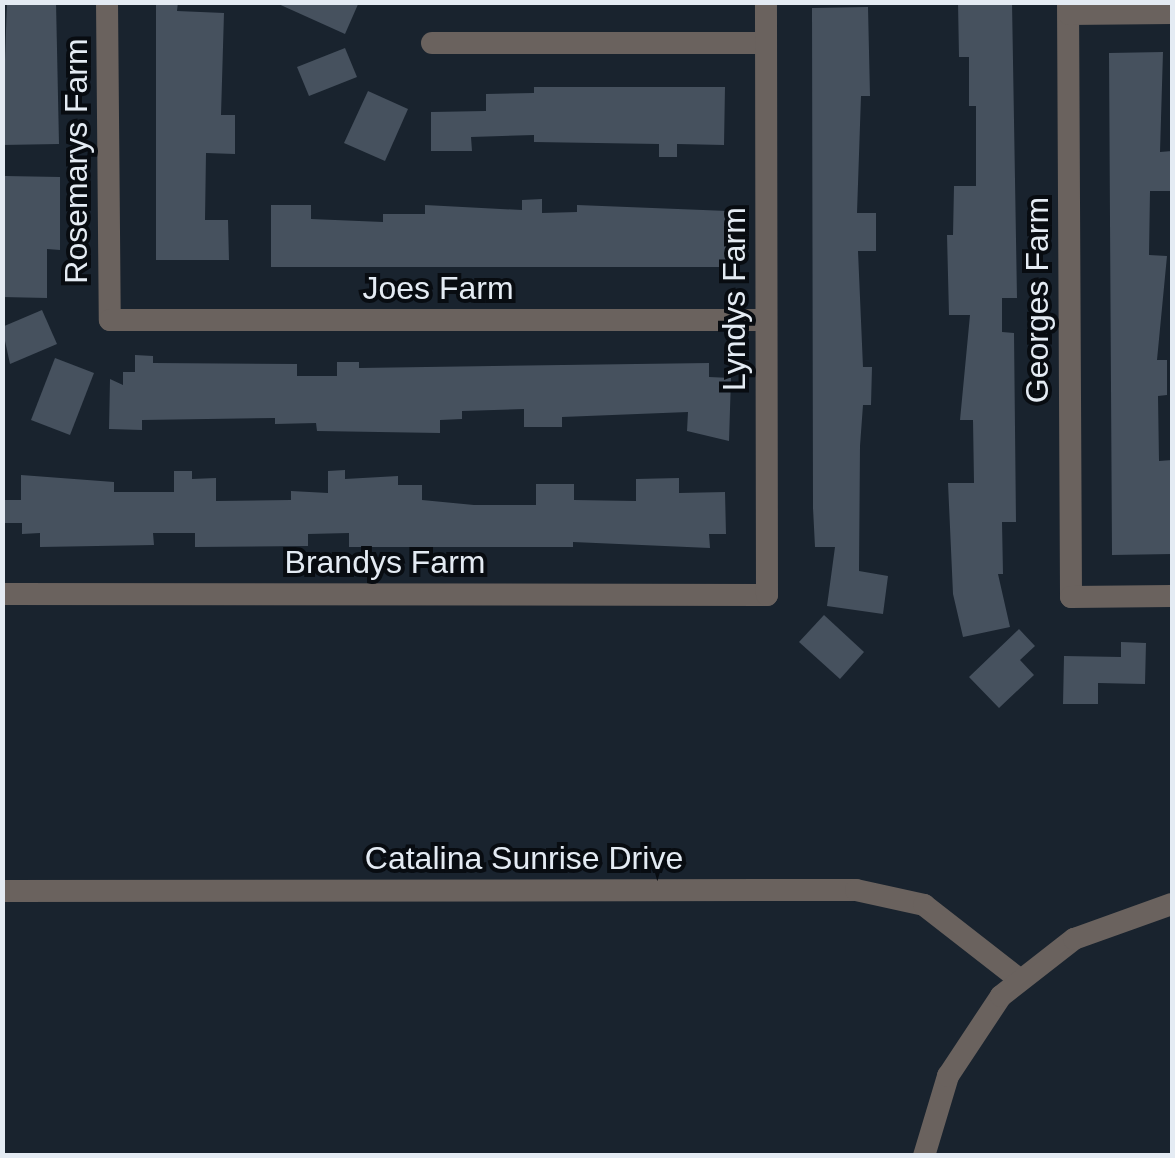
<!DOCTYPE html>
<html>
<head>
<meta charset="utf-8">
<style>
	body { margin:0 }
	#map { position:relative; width:1175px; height:1158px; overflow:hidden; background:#19232e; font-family:Helvetica,sans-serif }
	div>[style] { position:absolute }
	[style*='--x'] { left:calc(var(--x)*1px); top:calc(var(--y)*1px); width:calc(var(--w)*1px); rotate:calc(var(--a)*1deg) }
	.building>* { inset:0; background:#46515e }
	.street>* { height:22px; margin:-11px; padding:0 11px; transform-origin:11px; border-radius:11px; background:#6a625e }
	span { translate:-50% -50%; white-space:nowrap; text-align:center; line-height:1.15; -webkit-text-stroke:8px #080c11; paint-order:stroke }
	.street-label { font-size:32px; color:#e4ebf3 }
	.frame { position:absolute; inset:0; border:5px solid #e4ebf3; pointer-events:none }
</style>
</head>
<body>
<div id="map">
	<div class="building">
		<div style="clip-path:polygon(7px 2px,56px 2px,59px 144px,2px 145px)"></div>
		<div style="clip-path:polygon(156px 2px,178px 2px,177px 11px,224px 13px,221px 115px,235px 115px,235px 154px,206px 153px,205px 220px,228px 220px,229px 260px,156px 260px)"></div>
		<div style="clip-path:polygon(274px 2px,359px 2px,345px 34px)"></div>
		<div style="clip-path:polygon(958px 2px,1012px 2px,1017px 298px,1002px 298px,1002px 332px,1014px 333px,1016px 522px,1002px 522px,1003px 574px,998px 574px,1010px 627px,963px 637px,953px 594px,948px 483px,974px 483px,973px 420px,960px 420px,970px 315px,949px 315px,947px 235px,953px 235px,954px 186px,976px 186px,976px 106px,969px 106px,969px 57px,959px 57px)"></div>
		<div style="clip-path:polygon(868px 7px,870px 96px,861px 96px,857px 213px,876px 213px,876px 251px,858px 251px,863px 367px,872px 367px,871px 405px,863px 405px,860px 446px,859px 571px,888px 576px,883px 614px,827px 606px,835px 547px,815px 547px,813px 508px,812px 8px)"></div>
		<div style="clip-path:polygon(345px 48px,357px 77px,309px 96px,297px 67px)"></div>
		<div style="clip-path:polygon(1163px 52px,1160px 152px,1172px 151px,1172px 191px,1150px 191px,1149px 255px,1167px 256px,1157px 360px,1167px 360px,1167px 395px,1158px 396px,1159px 461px,1172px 460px,1172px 554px,1112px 555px,1109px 53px)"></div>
		<div style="clip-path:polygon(534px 87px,725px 87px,724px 145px,677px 144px,677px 157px,659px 157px,659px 144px,534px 142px,534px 135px,471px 137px,472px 151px,431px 151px,431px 112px,486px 111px,486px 94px,534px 93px)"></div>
		<div style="clip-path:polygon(368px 91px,408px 109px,385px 161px,344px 143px)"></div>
		<div style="clip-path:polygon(5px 176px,60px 177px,60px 250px,47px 249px,47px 298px,2px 297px)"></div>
		<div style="clip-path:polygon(542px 199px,542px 213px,577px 212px,577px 205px,728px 211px,729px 267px,271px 267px,271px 205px,311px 205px,311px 219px,383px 222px,383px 214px,425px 214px,425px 205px,522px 210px,522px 200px)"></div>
		<div style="clip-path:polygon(42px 310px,57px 344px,10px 364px,2px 327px)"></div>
		<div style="clip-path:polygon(135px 355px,153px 356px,153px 363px,297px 364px,297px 376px,337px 376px,337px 362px,359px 362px,359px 368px,709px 363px,709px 377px,731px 378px,729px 441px,687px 431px,688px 412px,562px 417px,562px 427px,524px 427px,524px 409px,462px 411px,462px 419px,440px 420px,440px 433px,317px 431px,316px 423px,275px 424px,275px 418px,142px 420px,142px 430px,109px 429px,110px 379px,123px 385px,123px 372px,135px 372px)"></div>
		<div style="clip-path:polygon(55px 358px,94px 373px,70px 435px,31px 420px)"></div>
		<div style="clip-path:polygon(345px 470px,345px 479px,398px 476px,398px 485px,422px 485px,422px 500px,474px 505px,536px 505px,536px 484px,574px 484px,574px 500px,636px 501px,636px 479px,679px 478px,679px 493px,725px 492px,726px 534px,709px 534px,710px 548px,573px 542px,573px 547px,349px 547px,349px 533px,308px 534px,308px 546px,195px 547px,195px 533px,153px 533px,154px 545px,40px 547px,40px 533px,22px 534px,22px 523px,2px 523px,2px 500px,21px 500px,21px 475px,114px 482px,114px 492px,174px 492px,174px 471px,192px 471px,192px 479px,216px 478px,216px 501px,291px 500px,291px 491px,328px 493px,328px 471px)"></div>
		<div style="clip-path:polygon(824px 615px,864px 652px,840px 679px,799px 642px)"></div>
		<div style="clip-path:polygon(1019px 629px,1035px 646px,1020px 660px,1034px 675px,999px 708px,969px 677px)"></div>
		<div style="clip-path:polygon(1121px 642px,1146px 643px,1145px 684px,1098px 683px,1098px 704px,1063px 704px,1064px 656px,1121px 657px)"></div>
	</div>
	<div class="street">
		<div style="--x:107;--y:2;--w:318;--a:89.5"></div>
		<div style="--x:110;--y:320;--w:656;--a:0"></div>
		<div style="--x:1068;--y:2;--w:595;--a:89.71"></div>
		<div style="--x:1071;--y:597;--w:101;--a:-0.6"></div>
		<div style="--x:1069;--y:14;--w:103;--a:-0.6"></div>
		<div style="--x:432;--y:43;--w:334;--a:0"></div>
		<div style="--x:2;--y:594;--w:765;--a:0.07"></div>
		<div style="--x:767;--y:595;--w:593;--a:-90.1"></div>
		<div style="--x:2;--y:891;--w:854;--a:-0.07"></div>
		<div style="--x:856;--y:890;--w:70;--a:12.4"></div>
		<div style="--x:924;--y:905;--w:120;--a:37.9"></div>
		<div style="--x:924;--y:1156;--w:84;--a:-73.3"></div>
		<div style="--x:948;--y:1076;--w:96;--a:-56.5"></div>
		<div style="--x:1001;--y:996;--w:93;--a:-38"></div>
		<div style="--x:1074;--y:939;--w:104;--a:-19.7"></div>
	</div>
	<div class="street-label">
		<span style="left:76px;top:161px;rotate:-90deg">Rosemarys Farm</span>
		<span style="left:438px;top:288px">Joes Farm</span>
		<span style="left:734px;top:299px;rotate:-90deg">Lyndys Farm</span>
		<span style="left:1037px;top:300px;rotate:-90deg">Georges Farm</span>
		<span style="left:385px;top:562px">Brandys Farm</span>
		<span style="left:524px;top:858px">Catalina Sunrise Drive</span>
	</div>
	<div class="frame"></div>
</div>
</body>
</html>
